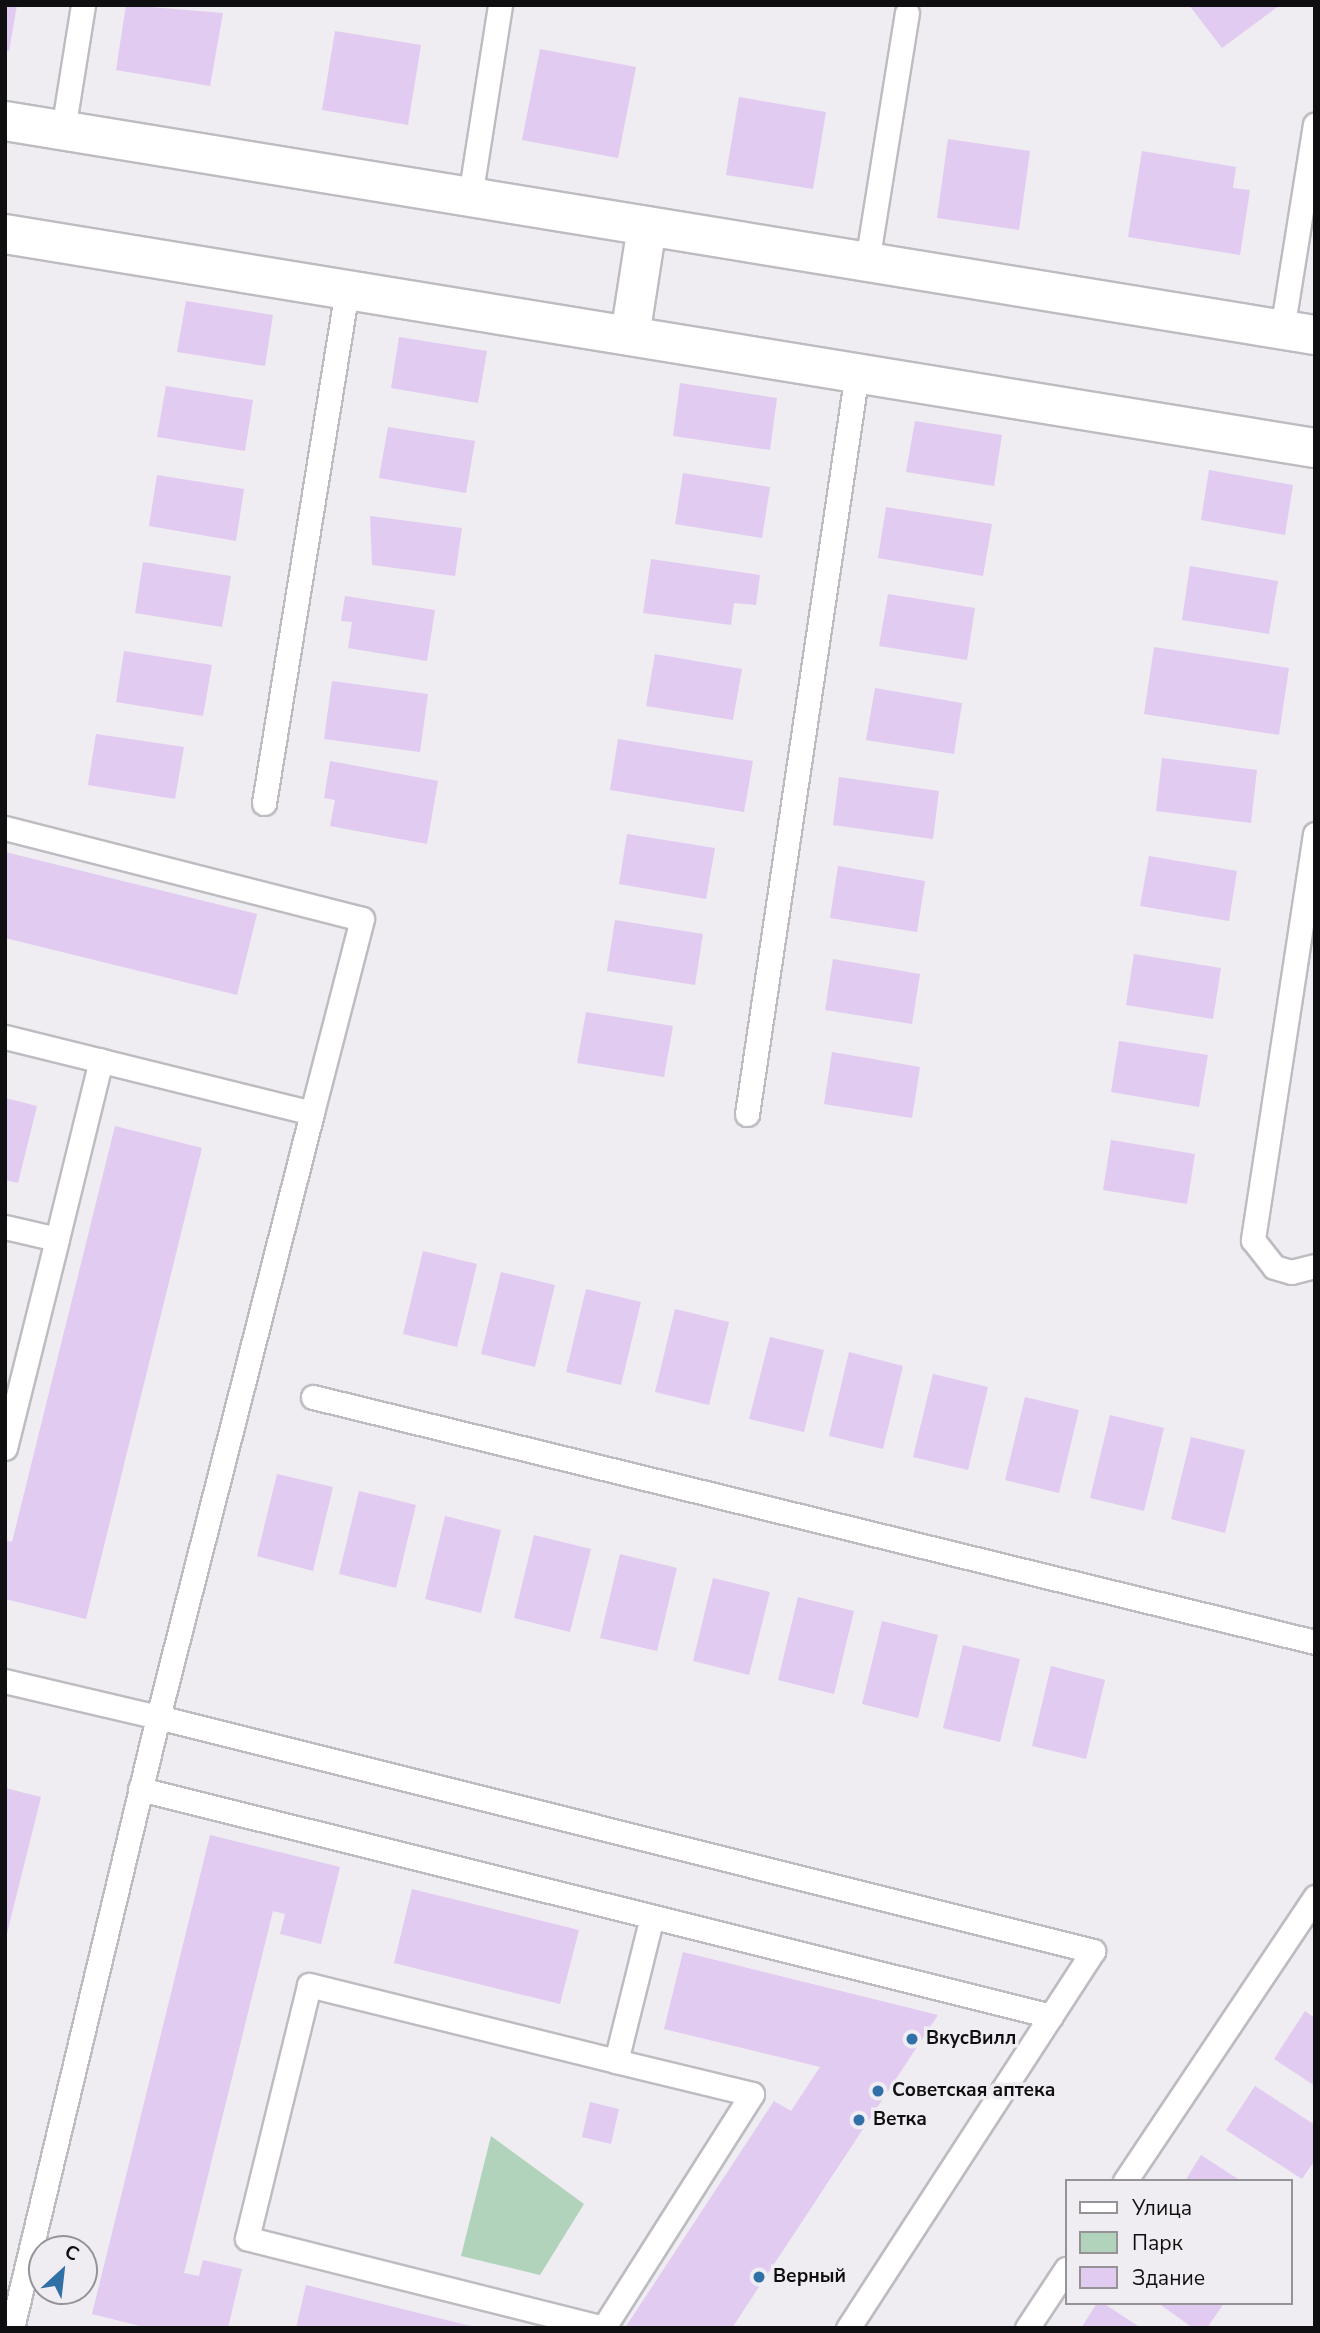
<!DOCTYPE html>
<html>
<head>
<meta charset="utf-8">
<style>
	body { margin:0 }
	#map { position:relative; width:1320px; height:2333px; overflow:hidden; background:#efecf2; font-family:"Nunito Sans",sans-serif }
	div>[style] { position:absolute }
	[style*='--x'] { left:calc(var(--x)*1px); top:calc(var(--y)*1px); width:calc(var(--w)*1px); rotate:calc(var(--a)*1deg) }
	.green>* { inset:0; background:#b1d3bb }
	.building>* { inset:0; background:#e1cbf1 }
	.roads { filter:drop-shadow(2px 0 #bebbc1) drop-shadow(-2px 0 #bebbc1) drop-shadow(0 2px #bebbc1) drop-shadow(0 -2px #bebbc1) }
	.service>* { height:23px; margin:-11.5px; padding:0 11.5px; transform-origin:11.5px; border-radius:11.5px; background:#fff }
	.minor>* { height:38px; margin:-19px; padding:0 19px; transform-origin:19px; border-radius:19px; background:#fff }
	.dots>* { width:19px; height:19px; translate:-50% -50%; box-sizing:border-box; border:4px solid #efecf2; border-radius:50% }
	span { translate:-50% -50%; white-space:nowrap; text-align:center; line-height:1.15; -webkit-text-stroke:7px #efecf2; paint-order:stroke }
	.poi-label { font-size:19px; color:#0f0e10; font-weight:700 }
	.left { translate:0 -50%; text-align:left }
	.frame { position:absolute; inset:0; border:7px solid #0f0e10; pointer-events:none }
	.legend { position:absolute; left:1065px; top:2179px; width:228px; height:126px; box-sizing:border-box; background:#efecf2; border:2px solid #959398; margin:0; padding:9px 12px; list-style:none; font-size:21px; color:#0f0e10 }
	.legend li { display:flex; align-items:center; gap:14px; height:35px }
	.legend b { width:35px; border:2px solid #959398 }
	.north { position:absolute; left:28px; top:2235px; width:70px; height:70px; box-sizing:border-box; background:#efecf2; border:2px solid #959398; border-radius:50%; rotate:27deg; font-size:19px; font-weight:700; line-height:28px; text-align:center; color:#0f0e10 }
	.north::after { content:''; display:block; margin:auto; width:24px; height:32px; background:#3170a7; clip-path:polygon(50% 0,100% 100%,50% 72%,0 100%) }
</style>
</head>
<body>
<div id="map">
	<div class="green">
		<div style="clip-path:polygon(491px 2136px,584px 2204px,540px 2275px,461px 2256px)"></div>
	</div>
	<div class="building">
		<div style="clip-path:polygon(5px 5px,17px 5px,9px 51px,5px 50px)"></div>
		<div style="clip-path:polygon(126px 5px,223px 13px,210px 86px,116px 70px)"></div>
		<div style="clip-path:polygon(1189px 5px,1280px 5px,1222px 48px)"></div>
		<div style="clip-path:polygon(335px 31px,421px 45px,408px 125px,322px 110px)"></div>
		<div style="clip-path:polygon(540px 49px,636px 67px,618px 158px,522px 140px)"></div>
		<div style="clip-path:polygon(739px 97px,826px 112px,813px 189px,726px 175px)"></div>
		<div style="clip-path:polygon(948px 139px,1030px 151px,1019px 230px,937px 218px)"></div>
		<div style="clip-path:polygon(1142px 151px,1236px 167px,1233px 188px,1250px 190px,1240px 255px,1128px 237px)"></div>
		<div style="clip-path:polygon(186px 301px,273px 315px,265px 366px,177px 352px)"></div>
		<div style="clip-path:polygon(399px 337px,487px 351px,478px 403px,391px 388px)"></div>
		<div style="clip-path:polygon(680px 383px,777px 398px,770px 450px,673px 436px)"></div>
		<div style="clip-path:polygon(166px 386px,253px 400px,245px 451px,157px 437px)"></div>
		<div style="clip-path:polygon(915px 421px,1002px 435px,994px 486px,906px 472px)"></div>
		<div style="clip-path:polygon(388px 427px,475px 441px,466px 493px,379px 478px)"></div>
		<div style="clip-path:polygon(1209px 470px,1293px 485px,1285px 535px,1201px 520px)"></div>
		<div style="clip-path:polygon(683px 473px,770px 487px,762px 538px,675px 524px)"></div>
		<div style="clip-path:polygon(157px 475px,244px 489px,236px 541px,149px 526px)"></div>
		<div style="clip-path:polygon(886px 507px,992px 524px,983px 576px,878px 558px)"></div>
		<div style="clip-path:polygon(370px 516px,462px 528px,455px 576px,372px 565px)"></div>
		<div style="clip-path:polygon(651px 559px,760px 575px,756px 605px,734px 603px,731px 625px,643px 613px)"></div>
		<div style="clip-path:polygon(143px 562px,231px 576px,222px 627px,135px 613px)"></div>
		<div style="clip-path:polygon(1190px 566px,1278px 581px,1269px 634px,1182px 620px)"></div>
		<div style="clip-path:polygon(888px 594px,975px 608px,967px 660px,879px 646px)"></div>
		<div style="clip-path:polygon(345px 596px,435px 610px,427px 661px,348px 648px,352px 622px,341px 621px)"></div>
		<div style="clip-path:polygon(1154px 647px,1289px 668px,1279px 735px,1144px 714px)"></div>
		<div style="clip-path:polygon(124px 651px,212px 665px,203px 716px,116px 702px)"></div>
		<div style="clip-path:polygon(655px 654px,742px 669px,733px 720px,646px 706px)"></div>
		<div style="clip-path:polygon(332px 681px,428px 694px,420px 752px,324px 739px)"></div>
		<div style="clip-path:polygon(875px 688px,962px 703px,954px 754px,866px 740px)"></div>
		<div style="clip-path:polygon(96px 734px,184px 747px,175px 799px,88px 785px)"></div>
		<div style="clip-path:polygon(618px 739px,753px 761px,744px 812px,610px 790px)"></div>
		<div style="clip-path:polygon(1162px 758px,1257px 770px,1251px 823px,1156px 811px)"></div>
		<div style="clip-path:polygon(330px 761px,438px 781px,427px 844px,330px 826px,335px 800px,324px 798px)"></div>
		<div style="clip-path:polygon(839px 777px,939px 791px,933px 839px,833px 825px)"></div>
		<div style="clip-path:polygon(627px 834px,715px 848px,706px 899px,619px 884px)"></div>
		<div style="clip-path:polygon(5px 852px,257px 914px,237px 995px,5px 938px)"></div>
		<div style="clip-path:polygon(1149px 856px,1237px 871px,1229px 921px,1140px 906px)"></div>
		<div style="clip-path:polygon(838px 866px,925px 881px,917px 932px,830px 918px)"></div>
		<div style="clip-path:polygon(615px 920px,703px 934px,695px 985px,607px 971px)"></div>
		<div style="clip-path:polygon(1134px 954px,1221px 968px,1213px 1019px,1126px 1005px)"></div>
		<div style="clip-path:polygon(833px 959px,920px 974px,912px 1024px,825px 1010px)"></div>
		<div style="clip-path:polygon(586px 1012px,673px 1026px,664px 1077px,577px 1063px)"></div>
		<div style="clip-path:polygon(1119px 1041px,1208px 1055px,1199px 1107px,1111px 1092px)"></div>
		<div style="clip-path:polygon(832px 1052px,920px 1067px,912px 1118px,824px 1104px)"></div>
		<div style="clip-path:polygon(5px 1098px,37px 1106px,18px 1183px,5px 1180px)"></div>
		<div style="clip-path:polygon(115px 1126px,202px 1148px,86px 1619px,5px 1599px,5px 1540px,12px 1542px)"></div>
		<div style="clip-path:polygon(1111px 1140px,1195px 1154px,1187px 1204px,1103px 1190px)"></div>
		<div style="clip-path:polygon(423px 1251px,477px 1264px,457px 1347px,403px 1334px)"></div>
		<div style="clip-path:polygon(501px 1272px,555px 1285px,535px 1367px,481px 1354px)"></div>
		<div style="clip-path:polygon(586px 1289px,641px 1302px,621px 1385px,566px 1372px)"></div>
		<div style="clip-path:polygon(675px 1309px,729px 1322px,709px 1405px,655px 1392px)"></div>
		<div style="clip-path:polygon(770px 1337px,824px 1350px,804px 1432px,749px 1419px)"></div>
		<div style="clip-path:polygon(849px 1352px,903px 1366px,883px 1449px,829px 1436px)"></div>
		<div style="clip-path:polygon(933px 1374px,988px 1387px,968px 1470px,913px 1457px)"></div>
		<div style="clip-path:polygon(1025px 1397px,1079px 1410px,1059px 1493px,1005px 1480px)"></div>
		<div style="clip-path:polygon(1110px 1415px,1164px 1428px,1144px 1511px,1090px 1498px)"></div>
		<div style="clip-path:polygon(1191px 1437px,1245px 1450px,1225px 1533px,1171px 1519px)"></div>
		<div style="clip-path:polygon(277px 1474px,333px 1487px,313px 1571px,257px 1556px)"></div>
		<div style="clip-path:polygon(359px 1491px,416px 1505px,396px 1588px,339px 1574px)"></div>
		<div style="clip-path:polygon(445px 1516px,501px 1530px,481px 1613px,425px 1599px)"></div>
		<div style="clip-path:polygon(534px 1535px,591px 1549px,570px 1632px,514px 1618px)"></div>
		<div style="clip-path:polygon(620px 1554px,677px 1568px,657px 1651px,600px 1638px)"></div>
		<div style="clip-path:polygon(713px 1578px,770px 1592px,749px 1675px,693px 1661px)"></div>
		<div style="clip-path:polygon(798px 1597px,854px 1611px,834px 1694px,778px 1680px)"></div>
		<div style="clip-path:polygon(882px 1621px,938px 1635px,918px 1718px,862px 1704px)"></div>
		<div style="clip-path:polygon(963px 1645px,1020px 1659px,1000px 1742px,943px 1728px)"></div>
		<div style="clip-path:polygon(1051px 1666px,1105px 1680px,1086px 1759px,1032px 1746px)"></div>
		<div style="clip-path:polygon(5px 1788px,41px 1797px,6px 1937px,5px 1937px)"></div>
		<div style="clip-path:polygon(210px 1835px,340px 1867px,321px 1944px,280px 1934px,285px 1914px,273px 1911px,184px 2273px,199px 2276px,203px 2260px,242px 2269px,228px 2328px,148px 2328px,92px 2314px)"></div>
		<div style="clip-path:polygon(412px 1889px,579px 1930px,560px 2004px,394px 1963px)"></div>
		<div style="clip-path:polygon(683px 1952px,938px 2015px,732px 2328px,625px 2328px,774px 2101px,791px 2111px,820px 2067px,664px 2029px)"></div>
		<div style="clip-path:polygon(1305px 2011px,1315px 2018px,1315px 2086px,1274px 2059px)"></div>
		<div style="clip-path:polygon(1255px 2086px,1315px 2125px,1315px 2160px,1302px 2179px,1226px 2130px)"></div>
		<div style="clip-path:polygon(590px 2102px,619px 2109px,611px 2144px,582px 2137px)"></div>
		<div style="clip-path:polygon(1201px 2155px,1241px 2181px,1185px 2181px)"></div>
		<div style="clip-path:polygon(306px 2285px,475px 2327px,475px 2328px,296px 2328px)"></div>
		<div style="clip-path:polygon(1097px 2303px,1103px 2303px,1141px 2328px,1081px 2328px)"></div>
		<div style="clip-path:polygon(1158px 2303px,1224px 2303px,1207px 2328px,1193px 2328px)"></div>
	</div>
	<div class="roads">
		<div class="service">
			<div style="--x:63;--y:130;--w:127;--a:-80.9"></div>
			<div style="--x:470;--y:197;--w:194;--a:-81.1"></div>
			<div style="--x:867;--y:262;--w:252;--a:-80.9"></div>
			<div style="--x:1282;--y:330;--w:208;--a:-80.9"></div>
			<div style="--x:264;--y:803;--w:520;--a:-80.81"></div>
			<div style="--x:5;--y:828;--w:368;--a:14.3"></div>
			<div style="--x:362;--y:919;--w:200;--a:104.5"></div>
			<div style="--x:1315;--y:834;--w:411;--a:98.7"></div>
			<div style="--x:1253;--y:1240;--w:34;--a:52"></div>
			<div style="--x:1274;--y:1267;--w:18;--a:16"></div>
			<div style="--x:1291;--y:1272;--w:25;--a:-14"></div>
			<div style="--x:5;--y:1037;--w:316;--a:13.9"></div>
			<div style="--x:312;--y:1113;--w:623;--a:104.3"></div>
			<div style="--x:158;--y:1717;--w:157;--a:-166.8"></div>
			<div style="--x:747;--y:1114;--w:749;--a:-81.56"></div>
			<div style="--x:5;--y:1227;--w:53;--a:13"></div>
			<div style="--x:57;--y:1239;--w:184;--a:-76.2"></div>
			<div style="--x:313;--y:1397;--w:1032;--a:13.74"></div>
			<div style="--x:5;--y:1448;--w:215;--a:-76"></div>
			<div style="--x:140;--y:1789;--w:939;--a:13.99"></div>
			<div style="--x:1125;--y:2181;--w:342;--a:-56.2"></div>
			<div style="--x:604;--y:2327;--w:276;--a:-57.6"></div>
			<div style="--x:752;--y:2094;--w:140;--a:-166.4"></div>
			<div style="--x:12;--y:2328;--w:628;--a:-76.56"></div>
			<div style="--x:158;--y:1717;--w:964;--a:14.05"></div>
			<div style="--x:1093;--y:1951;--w:450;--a:123"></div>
			<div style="--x:604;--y:2328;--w:368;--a:-165.9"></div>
			<div style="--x:247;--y:2238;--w:260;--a:-76.2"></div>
			<div style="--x:309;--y:1985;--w:316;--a:13.9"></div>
			<div style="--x:616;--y:2061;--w:148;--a:-76"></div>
			<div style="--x:1027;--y:2328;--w:71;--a:-56.5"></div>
		</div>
		<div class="minor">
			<div style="--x:5;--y:121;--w:1327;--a:9.28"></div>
			<div style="--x:5;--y:234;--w:1327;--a:9.28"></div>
			<div style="--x:630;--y:336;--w:111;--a:-81.2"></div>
		</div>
	</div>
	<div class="dots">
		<div style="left:912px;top:2039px;background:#3170a7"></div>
		<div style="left:878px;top:2091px;background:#3170a7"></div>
		<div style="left:859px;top:2120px;background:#3170a7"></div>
		<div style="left:759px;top:2277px;background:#3170a7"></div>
	</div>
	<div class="poi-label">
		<span class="left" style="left:926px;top:2039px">ВкусВилл</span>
		<span class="left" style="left:892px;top:2091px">Советская аптека</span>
		<span class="left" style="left:873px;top:2120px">Ветка</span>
		<span class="left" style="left:773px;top:2277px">Верный</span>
	</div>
	<div class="frame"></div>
	<ul class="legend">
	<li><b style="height:9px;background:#fff"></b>Улица</li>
	<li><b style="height:19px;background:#b1d3bb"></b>Парк</li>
	<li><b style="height:19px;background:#e1cbf1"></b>Здание</li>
	</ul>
	<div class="north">С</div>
</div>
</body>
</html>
